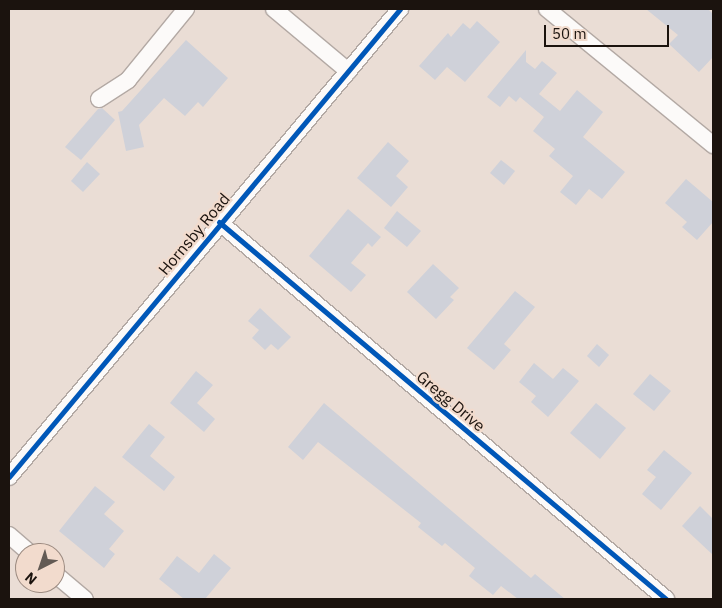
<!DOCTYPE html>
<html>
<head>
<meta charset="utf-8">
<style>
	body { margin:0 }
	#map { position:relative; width:722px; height:608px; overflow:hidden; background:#eaddd5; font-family:"IBM Plex Sans",sans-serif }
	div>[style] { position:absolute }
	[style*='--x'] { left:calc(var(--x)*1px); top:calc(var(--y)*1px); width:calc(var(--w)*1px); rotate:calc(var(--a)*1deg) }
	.building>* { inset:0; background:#cfd1d9 }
	.roads { filter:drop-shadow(1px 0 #b3a9a4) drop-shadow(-1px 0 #b3a9a4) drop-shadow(0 1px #b3a9a4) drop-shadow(0 -1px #b3a9a4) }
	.minor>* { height:16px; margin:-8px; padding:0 8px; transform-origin:8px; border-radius:8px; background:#fcfaf9 }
	.cycleway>* { height:5px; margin:-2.5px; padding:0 2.5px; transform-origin:2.5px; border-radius:2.5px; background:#0057b8 }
	span { translate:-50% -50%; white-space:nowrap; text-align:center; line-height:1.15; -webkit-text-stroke:4.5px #f2dbcd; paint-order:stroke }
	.street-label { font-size:16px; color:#1b130e }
	.frame { position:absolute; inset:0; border:10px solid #1b130e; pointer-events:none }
	.north { position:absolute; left:15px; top:543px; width:50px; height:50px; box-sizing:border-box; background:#f2dbcd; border:1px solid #9c8b81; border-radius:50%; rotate:221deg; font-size:14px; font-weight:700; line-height:20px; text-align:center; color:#1b130e }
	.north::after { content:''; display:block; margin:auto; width:18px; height:22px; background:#635a54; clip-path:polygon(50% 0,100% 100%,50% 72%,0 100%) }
	.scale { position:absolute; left:544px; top:25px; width:125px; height:22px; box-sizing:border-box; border:2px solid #1b130e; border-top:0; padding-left:6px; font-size:15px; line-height:18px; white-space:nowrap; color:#1b130e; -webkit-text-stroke:4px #f2dbcd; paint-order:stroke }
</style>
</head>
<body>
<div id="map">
	<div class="building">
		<div style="clip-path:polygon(646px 9px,708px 9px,713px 14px,713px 57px,699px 72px,669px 44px,678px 35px)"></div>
		<div style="clip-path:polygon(477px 21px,500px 42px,465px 82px,447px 67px,435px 80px,419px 66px,448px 33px,451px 37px,463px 23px,470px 29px)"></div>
		<div style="clip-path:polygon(186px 40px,228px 78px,203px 107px,198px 102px,185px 116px,164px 98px,139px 125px,144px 147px,126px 151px,118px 112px,122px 111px)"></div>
		<div style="clip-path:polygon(526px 50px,526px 62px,535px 69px,542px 61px,557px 73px,539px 94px,560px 111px,577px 90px,603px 112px,583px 137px,625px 172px,602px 199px,589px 189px,576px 205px,560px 192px,573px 176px,549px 156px,555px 149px,533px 131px,544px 117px,520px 97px,516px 102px,509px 96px,500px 107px,487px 97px)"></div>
		<div style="clip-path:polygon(102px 108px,115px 120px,81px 160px,65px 147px,98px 109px)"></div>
		<div style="clip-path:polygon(388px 142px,409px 161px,396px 176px,408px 187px,391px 207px,357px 178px)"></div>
		<div style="clip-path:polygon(501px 160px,515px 171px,504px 185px,490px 173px)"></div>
		<div style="clip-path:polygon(87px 162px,100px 174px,83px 192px,71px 181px)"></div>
		<div style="clip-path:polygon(686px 179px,713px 202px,713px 222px,697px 240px,682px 227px,687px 222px,665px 203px)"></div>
		<div style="clip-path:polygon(348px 209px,381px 237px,372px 247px,368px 243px,351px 263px,366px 275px,351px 292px,309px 256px)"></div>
		<div style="clip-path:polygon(397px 211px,421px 231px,407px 247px,384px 228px)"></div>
		<div style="clip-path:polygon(433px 264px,459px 288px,450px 297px,454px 300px,436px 319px,407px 292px)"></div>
		<div style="clip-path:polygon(515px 291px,535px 307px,504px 344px,511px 350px,494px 370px,467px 348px)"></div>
		<div style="clip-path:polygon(260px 308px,291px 337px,278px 350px,271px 344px,265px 350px,252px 338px,259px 330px,248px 321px)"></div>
		<div style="clip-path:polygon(597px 344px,609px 355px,599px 367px,587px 356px)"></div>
		<div style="clip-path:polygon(534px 363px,553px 379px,563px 368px,579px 381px,548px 417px,531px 402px,536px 396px,519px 382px)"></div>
		<div style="clip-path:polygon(196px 371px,213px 385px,197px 403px,215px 419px,204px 432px,170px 403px)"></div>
		<div style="clip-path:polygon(650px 374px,671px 391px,654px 411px,633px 394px)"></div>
		<div style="clip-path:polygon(324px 403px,531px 578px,535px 574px,565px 599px,518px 599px,501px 586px,493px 595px,469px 576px,475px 568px,445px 543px,442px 546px,418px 527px,421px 523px,318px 442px,303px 460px,288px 447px)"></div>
		<div style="clip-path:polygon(596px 403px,626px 428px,600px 459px,570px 433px)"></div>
		<div style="clip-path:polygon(149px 424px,165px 437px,150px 456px,175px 477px,164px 491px,122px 457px)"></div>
		<div style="clip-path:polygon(664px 450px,692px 473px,661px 510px,642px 494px,656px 477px,647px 470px)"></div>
		<div style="clip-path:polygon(95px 486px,115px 502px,104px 514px,124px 531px,109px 549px,115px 554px,104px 568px,59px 531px)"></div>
		<div style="clip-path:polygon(700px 506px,713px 519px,713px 555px,682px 526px)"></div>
		<div style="clip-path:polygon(214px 554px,231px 568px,205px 599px,184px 599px,159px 579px,177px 556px,199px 573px)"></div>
	</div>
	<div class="roads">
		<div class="minor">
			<div style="--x:274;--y:9;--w:97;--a:40"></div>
			<div style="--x:547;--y:9;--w:215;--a:39.3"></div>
			<div style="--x:99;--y:99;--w:35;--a:-33"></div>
			<div style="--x:128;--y:80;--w:92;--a:-50.8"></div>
			<div style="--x:219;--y:222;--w:585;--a:40.14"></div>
			<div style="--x:9;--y:477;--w:610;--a:-50.12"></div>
			<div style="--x:9;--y:535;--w:28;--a:41"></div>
			<div style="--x:55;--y:574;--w:39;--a:40"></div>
		</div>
	</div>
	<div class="cycleway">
		<div style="--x:219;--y:222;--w:585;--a:40.14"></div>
		<div style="--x:9;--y:477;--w:610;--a:-50.12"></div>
	</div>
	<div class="street-label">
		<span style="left:194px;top:234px;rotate:-50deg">Hornsby Road</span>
		<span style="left:451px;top:401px;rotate:40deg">Gregg Drive</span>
	</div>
	<div class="frame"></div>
	<div class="north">N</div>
	<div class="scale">50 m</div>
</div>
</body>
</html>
